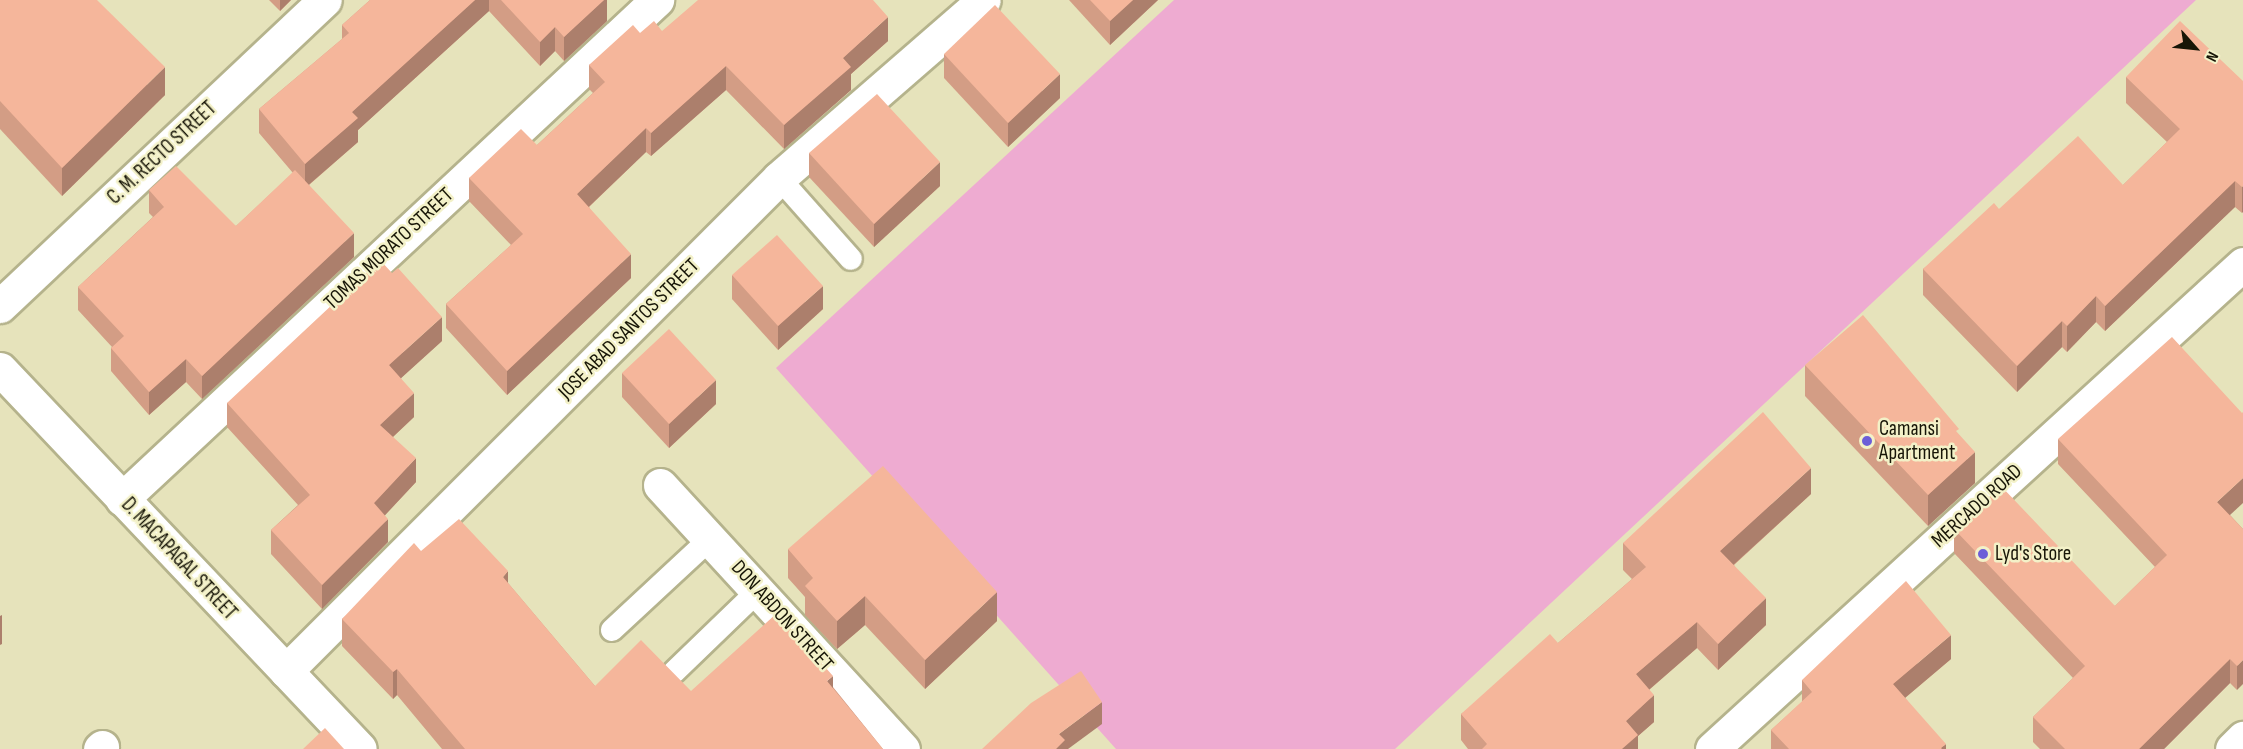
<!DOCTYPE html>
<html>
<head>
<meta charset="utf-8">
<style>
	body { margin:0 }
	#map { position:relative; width:2243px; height:749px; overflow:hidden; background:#e6e3bb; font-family:"Sofia Sans Condensed",sans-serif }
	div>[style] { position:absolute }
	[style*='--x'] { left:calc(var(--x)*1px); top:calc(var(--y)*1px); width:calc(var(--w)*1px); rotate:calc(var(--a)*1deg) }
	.green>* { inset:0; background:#eeabd1 }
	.roads { filter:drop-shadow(2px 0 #b5b38c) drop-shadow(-2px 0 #b5b38c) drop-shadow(0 2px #b5b38c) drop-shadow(0 -2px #b5b38c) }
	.lane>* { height:22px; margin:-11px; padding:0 11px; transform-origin:11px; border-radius:11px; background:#fff }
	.street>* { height:33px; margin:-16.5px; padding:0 16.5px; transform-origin:16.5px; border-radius:16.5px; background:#fff }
	.wall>* { inset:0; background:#d39d85 }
	.shaded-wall>* { inset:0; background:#ac7f6c }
	.building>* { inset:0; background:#f5b69b }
	.dots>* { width:16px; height:16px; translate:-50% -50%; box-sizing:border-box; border:3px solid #f3f1c8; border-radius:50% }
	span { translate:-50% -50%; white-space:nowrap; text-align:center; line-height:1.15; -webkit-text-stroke:5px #f3f1c8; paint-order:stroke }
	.street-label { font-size:21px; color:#171507 }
	.poi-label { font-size:21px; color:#171507 }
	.left { translate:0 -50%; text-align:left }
	.north { position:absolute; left:2165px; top:18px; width:60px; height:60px; -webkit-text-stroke:4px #f3f1c8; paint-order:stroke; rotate:117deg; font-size:16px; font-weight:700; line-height:24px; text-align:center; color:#171507 }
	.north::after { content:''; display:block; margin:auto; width:21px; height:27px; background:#171507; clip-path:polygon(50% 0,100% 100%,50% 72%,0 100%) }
</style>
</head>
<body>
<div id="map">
	<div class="green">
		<div style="clip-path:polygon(1174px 0,2196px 0,1395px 749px,1116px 749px,776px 368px)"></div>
	</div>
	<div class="roads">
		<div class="lane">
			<div style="--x:779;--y:178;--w:108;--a:48.4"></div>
			<div style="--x:612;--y:630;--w:135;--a:-42.9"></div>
			<div style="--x:674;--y:672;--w:117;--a:-44"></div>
		</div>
		<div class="street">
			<div style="--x:0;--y:306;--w:446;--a:-43.3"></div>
			<div style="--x:0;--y:369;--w:523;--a:46.55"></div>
			<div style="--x:660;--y:485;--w:359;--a:47.4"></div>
			<div style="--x:122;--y:499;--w:732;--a:-43.01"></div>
			<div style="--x:286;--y:671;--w:697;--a:-45"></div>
			<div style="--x:779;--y:178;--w:271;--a:-41"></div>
			<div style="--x:100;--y:749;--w:3;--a:-45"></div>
			<div style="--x:1712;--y:749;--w:719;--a:-42.41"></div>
			<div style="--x:2232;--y:749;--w:16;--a:-45"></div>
		</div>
	</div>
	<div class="wall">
		<div style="clip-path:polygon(0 0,165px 95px,62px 196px,0 129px)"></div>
		<div style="clip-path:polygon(269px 0,291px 0,280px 11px)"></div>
		<div style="clip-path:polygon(370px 0,607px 0,607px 21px,564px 61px,555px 51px,540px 66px,489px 11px,358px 130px,358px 142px,309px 185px,354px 257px,202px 399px,186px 382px,149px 415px,111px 371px,111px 348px,112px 347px,78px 310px,78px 287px,153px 217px,149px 213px,149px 190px,236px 226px,293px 173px,259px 133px,259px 109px,342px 39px,342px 25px)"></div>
		<div style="clip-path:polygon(1069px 0,1158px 0,1110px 45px)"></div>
		<div style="clip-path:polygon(662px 31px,888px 41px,851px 74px,851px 90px,784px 149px,726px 90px,651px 156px,646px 152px,589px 207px,631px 278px,507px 395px,446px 328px,446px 304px,511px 245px,469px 201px,469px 178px,537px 145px,593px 93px,589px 89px,589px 65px,640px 33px)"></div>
		<div style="clip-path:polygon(944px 54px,1060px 98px,1008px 147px,944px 78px)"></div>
		<div style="clip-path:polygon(2126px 77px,2243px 81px,2242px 213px,2235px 207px,2105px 331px,2096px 322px,2067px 352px,2062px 347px,2017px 392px,1923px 295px,1923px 269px,1999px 209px,2123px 185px,2167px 142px,2126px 103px)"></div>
		<div style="clip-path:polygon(809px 153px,940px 186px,874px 247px,809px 177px)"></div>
		<div style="clip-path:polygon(732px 275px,823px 309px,778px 350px,732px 299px)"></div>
		<div style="clip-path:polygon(442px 341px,401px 378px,414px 417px,393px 437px,416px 482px,385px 515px,388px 542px,322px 609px,271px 554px,271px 530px,298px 505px,227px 427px,227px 403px)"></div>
		<div style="clip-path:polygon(1805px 365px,1959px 435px,1975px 483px,1928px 526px,1805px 396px)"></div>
		<div style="clip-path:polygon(622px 373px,716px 404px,669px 448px,622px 397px)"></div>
		<div style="clip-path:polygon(2058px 439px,2230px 515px,2243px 529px,2237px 690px,2230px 683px,2164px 749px,2040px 749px,2033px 742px,2033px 717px,2073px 678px,1954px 553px,1954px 529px,2115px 606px,2155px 567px,2058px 464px)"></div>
		<div style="clip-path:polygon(1811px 494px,1734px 565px,1766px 625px,1718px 670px,1697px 648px,1649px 690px,1654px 722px,1638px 736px,1638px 749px,1468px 749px,1461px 740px,1461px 714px,1558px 643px,1632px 579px,1623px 570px,1623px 543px)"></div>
		<div style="clip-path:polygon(788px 549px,997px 621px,925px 689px,865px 625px,837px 649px,805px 615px,805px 597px,788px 578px)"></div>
		<div style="clip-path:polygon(421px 551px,508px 583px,595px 686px,691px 691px,833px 687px,883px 749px,442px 749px,397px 695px,393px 699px,342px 646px,342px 619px)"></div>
		<div style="clip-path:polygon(1951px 659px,1905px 698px,1946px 749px,1771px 749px,1771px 730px,1802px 702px,1802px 680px)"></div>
	</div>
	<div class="shaded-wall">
		<div style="clip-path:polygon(280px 0,291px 0,280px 11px)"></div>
		<div style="clip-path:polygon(475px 0,489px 0,489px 11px,358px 130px,358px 142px,305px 188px,305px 164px,352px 112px)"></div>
		<div style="clip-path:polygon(604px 0,607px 0,607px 21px,564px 61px,564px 37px)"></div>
		<div style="clip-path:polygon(1133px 0,1158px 0,1110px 45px,1110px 21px)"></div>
		<div style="clip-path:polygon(888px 17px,888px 41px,851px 74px,851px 90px,784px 149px,784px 125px,843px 58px)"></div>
		<div style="clip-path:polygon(555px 27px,555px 51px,540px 66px,540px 42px)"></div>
		<div style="clip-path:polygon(726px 66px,726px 90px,651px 156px,651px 133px)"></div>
		<div style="clip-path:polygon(165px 67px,165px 95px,62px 196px,62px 168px)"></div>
		<div style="clip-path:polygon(1060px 74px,1060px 98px,1008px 147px,1008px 123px)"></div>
		<div style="clip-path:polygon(646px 128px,646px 152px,577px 218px,577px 194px)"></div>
		<div style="clip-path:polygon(940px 162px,940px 186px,874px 247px,874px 224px)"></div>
		<div style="clip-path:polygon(2235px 181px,2235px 207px,2105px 331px,2105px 306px)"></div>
		<div style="clip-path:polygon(2243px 186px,2243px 212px,2242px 213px,2242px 187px)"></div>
		<div style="clip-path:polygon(354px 233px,354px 257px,202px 399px,202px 376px)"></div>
		<div style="clip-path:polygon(631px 254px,631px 278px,507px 395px,507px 371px)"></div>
		<div style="clip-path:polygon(823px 286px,823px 309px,778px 350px,778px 326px)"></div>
		<div style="clip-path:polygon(2096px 296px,2096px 322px,2067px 352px,2067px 326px)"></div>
		<div style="clip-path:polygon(442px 317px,442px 341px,389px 389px,389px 365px)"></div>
		<div style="clip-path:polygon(2062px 321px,2062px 347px,2017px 392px,2017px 366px)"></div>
		<div style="clip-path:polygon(186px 359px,186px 382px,149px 415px,149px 392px)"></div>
		<div style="clip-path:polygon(716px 380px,716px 404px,669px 448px,669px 424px)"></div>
		<div style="clip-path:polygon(414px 393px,414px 417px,380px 449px,380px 425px)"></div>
		<div style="clip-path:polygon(1975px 452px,1975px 483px,1928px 526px,1928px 495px)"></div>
		<div style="clip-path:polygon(416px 458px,416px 482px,374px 527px,374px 503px)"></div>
		<div style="clip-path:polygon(1811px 468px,1811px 494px,1720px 577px,1720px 551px)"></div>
		<div style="clip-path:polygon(2243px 478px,2243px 503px,2217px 527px,2217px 502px)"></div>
		<div style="clip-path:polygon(388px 519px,388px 542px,322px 609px,322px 585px)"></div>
		<div style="clip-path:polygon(508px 571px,508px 598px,503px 577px)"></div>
		<div style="clip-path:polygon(997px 592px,997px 621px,925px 689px,925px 660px)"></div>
		<div style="clip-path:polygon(865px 596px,865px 625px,837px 649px,837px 621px)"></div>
		<div style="clip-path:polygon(1766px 598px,1766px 625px,1718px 670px,1718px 644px)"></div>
		<div style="clip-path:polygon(2px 615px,2px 644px,0 645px,0 616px)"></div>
		<div style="clip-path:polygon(1697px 622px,1697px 648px,1636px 701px,1636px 674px)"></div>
		<div style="clip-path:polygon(1951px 635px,1951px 659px,1893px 708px,1893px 684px)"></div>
		<div style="clip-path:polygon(2230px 659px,2230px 683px,2164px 749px,2139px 749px)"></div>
		<div style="clip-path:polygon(2243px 660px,2243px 684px,2237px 690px,2237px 666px)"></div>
		<div style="clip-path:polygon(397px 669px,397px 695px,393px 699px,393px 672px)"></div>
		<div style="clip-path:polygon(833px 676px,833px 703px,827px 681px)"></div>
		<div style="clip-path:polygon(1654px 695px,1654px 722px,1638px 736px,1638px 749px,1622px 749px,1626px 721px)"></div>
		<div style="clip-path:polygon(1102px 702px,1102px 724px,1068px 749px,1056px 749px,1059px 734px)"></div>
		<div style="clip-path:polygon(1946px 744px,1946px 749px,1941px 749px,1941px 748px)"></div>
	</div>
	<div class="building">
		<div style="clip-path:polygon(0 0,97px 0,165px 67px,62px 168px,0 101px)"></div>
		<div style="clip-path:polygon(370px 0,475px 0,352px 112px,358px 118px,305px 164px,259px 109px,349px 33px,342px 25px)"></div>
		<div style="clip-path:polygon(501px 0,604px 0,564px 37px,555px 27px,540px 42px)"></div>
		<div style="clip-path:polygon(698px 0,873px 0,888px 17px,843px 58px,851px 67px,784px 125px,726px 66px,651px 133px,646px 128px,577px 194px,631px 254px,507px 371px,446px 304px,523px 234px,469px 178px,521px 129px,537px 145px,605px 82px,589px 65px,633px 25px,640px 33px,654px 21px,662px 31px)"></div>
		<div style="clip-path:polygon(1090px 0,1133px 0,1110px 21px)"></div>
		<div style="clip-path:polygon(995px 5px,1060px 74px,1008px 123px,944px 54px)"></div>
		<div style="clip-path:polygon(2180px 21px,2243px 81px,2243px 186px,2242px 187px,2235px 181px,2105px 306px,2096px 296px,2067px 326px,2062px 321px,2017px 366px,1923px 269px,1994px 203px,1999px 209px,2078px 136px,2123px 185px,2180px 129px,2126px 77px)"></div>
		<div style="clip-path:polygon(877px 94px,940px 162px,874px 224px,809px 153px)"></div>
		<div style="clip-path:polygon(176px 166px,236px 226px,295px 170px,354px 233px,202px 376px,186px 359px,149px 392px,111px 348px,124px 336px,78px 287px,164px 207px,149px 190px)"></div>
		<div style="clip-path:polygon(777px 235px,823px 286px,778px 326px,732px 275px)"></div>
		<div style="clip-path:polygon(380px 260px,392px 273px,398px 268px,442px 317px,389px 365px,414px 393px,380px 425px,416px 458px,374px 503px,388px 519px,322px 585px,271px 530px,310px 495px,227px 403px)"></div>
		<div style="clip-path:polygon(1863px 315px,1959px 429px,1956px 431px,1975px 452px,1928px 495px,1805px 365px)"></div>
		<div style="clip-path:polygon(669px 329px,716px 380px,669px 424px,622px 373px)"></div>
		<div style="clip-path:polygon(2172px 337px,2242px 413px,2243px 412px,2243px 478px,2217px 502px,2243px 529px,2243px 660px,2237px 666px,2230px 659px,2139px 749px,2065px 749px,2033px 717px,2085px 666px,1954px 529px,2001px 486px,2115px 606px,2167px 555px,2058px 439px)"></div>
		<div style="clip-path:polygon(1763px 412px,1811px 468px,1720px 551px,1766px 598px,1718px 644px,1697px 622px,1636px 674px,1654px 695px,1626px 721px,1638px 735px,1622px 749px,1482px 749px,1487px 744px,1461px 714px,1550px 634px,1558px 643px,1646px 567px,1623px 543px)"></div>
		<div style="clip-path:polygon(883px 466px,997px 592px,925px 660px,865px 596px,837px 621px,805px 586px,813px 578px,788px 549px)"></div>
		<div style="clip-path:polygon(459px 519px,508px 571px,503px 577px,595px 686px,641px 640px,691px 691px,777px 613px,833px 676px,827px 681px,883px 749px,465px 749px,397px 669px,393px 672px,342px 619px,414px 543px,421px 551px)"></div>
		<div style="clip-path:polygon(1906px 581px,1951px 635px,1893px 684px,1946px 744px,1941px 748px,1942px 749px,1789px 749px,1771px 730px,1812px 692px,1802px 680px)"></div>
		<div style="clip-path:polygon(1081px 671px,1102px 702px,1059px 734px,1065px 740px,1056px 749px,982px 749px,1031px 703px)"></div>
		<div style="clip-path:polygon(325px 728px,344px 749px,303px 749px)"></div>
	</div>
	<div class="dots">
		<div style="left:1867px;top:441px;background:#6c5ed8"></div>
		<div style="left:1983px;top:554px;background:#6c5ed8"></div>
	</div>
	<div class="street-label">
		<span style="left:162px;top:153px;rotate:-43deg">C. M. RECTO STREET</span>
		<span style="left:389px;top:249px;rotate:-43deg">TOMAS MORATO STREET</span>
		<span style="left:629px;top:329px;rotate:-45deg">JOSE ABAD SANTOS STREET</span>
		<span style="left:1977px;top:506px;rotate:-42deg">MERCADO ROAD</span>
		<span style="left:179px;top:559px;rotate:47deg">D. MACAPAGAL STREET</span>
		<span style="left:782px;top:616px;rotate:48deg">DON ABDON STREET</span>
	</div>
	<div class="poi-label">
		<span class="left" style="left:1879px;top:441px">Camansi<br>Apartment</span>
		<span class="left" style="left:1995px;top:554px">Lyd's Store</span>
	</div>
	<div class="north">N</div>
</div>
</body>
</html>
